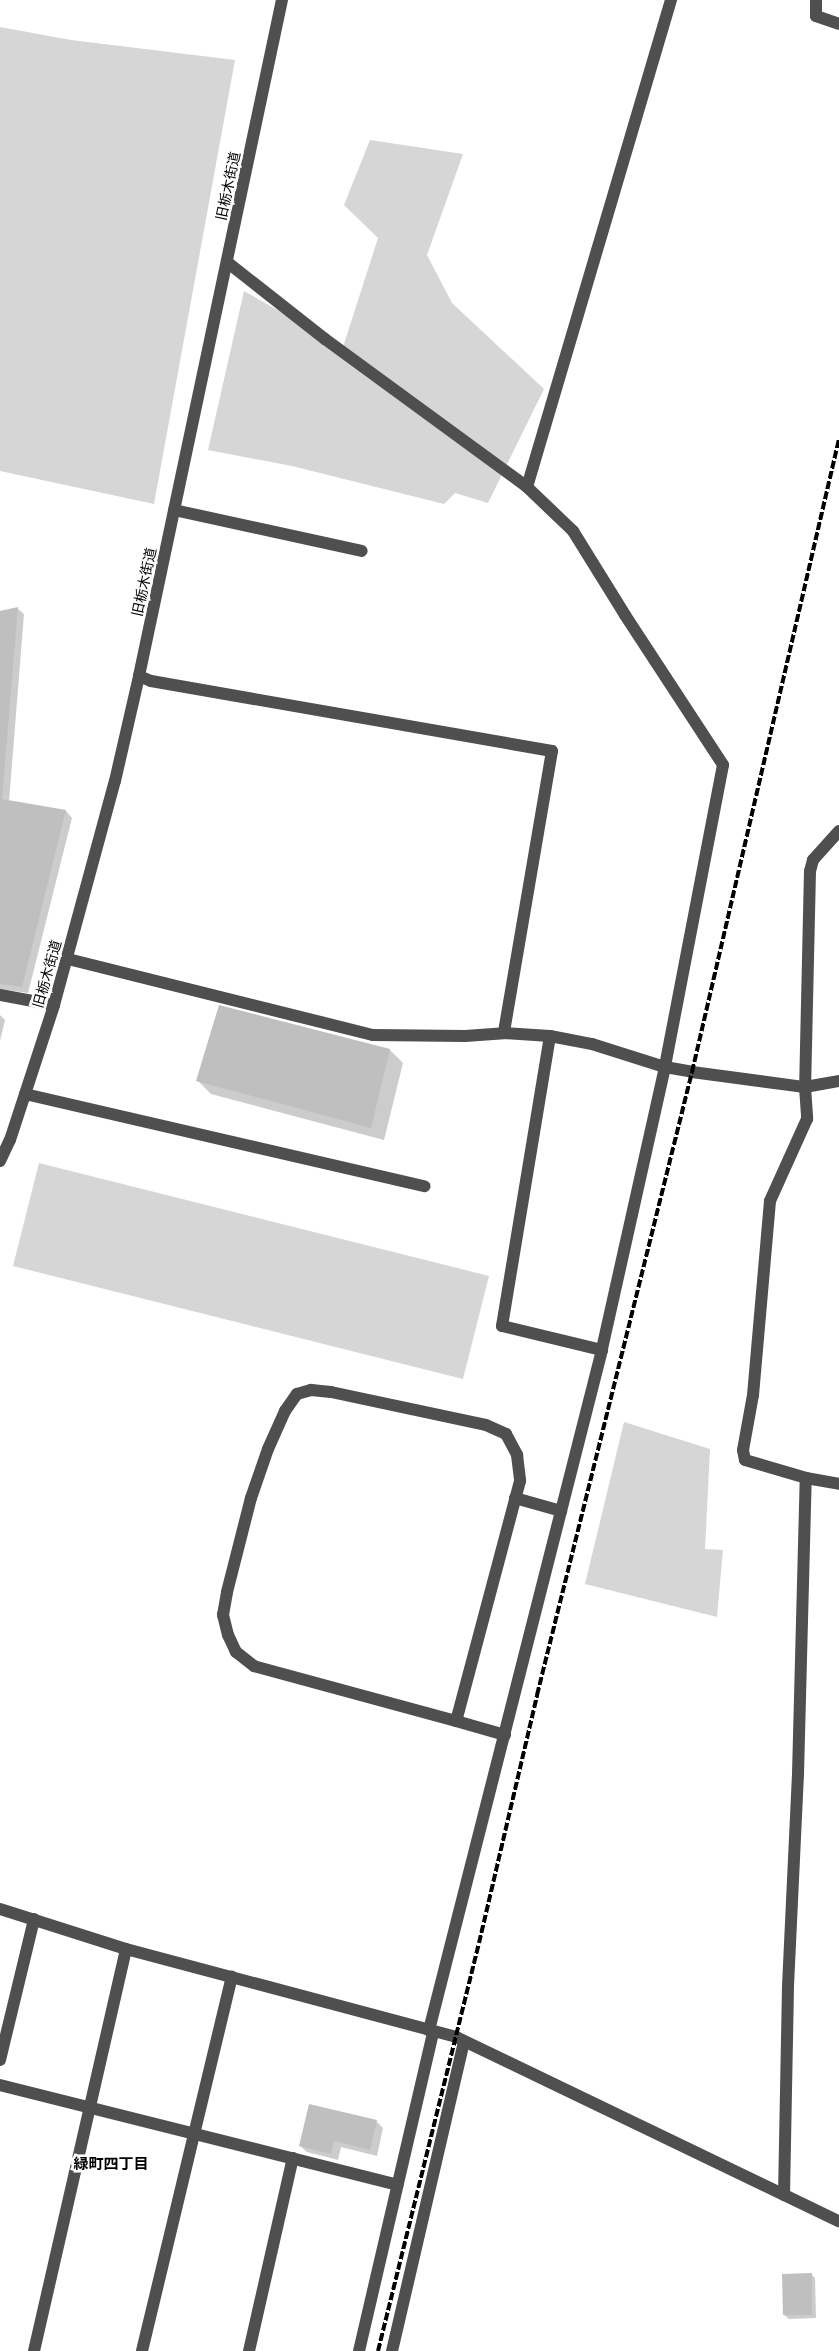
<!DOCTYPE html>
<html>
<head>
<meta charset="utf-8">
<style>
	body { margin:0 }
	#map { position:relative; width:839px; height:2351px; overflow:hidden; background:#fff; font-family:Mulish,"Noto Sans JP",sans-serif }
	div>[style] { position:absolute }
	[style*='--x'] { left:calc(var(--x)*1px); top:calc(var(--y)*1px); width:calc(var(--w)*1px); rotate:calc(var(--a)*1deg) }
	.green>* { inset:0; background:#d6d6d6 }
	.shadow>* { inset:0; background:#0003 }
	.building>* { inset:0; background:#bfbfbf }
	.minor>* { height:12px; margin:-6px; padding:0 6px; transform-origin:6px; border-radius:6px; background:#4f4f4f }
	.rail>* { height:4px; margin-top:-2px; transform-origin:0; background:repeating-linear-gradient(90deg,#000 0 8px,transparent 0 10.5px) }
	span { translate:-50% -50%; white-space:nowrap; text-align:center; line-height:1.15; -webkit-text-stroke:5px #fff; paint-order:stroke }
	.street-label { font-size:14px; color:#000 }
	.neighbourhood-label { font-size:15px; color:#000; font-weight:700 }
</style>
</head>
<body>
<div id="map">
	<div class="green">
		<div style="clip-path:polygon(0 27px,71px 40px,235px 60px,154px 504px,0 471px)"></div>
		<div style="clip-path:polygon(370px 140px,463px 154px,427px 255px,452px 303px,544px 389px,488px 503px,455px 493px,444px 504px,292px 466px,208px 450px,244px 291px,343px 347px,378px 238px,344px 205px)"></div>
		<div style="clip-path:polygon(39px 1163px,489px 1276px,463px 1379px,13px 1266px)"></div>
		<div style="clip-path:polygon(624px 1422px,710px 1449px,705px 1549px,723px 1550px,717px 1617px,585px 1584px)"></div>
	</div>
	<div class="shadow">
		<div style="clip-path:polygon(17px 608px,24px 614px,9px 802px,66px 811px,72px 818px,28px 993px,0 989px,0 612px)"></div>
		<div style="clip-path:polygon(220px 1006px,390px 1050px,403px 1063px,384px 1140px,211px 1094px,198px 1081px)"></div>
		<div style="clip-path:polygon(0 1015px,5px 1020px,0 1041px)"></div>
		<div style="clip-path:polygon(310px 2106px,377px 2122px,383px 2128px,377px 2156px,341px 2147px,338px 2160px,307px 2152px,300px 2146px)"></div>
		<div style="clip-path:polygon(811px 2274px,815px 2278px,816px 2318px,789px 2319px,784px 2315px)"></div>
	</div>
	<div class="building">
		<div style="clip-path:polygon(18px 607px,2px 799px,66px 810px,22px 987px,0 984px,0 611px)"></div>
		<div style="clip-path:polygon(219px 1005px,390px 1049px,371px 1128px,196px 1081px)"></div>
		<div style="clip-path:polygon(309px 2104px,377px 2120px,370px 2150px,334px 2141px,331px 2154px,299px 2146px)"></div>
		<div style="clip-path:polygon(812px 2273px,812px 2315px,783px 2315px,782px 2274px)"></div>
	</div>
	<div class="minor">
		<div style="--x:816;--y:0;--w:16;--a:90"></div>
		<div style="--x:816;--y:16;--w:24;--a:19"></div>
		<div style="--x:227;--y:262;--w:125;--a:38.2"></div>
		<div style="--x:325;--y:339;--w:250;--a:36.2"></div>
		<div style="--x:527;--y:487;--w:64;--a:43.7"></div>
		<div style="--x:573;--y:531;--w:99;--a:58.2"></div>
		<div style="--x:625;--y:615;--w:179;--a:56.8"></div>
		<div style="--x:723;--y:765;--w:308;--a:100.9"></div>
		<div style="--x:665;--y:1067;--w:290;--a:102.6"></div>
		<div style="--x:602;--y:1350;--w:702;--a:104.27"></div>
		<div style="--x:527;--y:487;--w:508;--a:-73.53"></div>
		<div style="--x:174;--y:510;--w:192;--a:12.3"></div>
		<div style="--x:139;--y:676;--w:13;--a:23"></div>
		<div style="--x:151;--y:681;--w:407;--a:9.9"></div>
		<div style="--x:552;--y:751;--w:286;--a:99.7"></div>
		<div style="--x:839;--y:831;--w:39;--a:132"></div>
		<div style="--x:813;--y:860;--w:11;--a:105"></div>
		<div style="--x:810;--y:871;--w:216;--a:91.3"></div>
		<div style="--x:805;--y:1087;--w:32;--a:86"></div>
		<div style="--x:807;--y:1119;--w:90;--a:114.3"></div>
		<div style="--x:770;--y:1201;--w:195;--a:95"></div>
		<div style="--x:753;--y:1395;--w:56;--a:100.3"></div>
		<div style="--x:743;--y:1450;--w:10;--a:79"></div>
		<div style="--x:745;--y:1460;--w:64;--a:16.4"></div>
		<div style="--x:806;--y:1478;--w:34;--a:10"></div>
		<div style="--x:68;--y:959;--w:314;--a:14"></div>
		<div style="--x:373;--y:1035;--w:92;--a:0.6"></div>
		<div style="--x:465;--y:1036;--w:39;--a:-4"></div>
		<div style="--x:504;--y:1033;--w:46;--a:3.7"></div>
		<div style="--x:550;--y:1036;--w:43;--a:10.8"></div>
		<div style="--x:592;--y:1044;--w:77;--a:17.5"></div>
		<div style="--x:665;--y:1067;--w:27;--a:10"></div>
		<div style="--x:692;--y:1072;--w:114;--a:7.6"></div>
		<div style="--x:805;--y:1087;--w:35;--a:-10"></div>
		<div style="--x:0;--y:995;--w:55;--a:10.5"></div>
		<div style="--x:550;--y:1036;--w:294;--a:99.4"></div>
		<div style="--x:502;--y:1326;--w:103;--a:13.5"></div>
		<div style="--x:25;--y:1094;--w:410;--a:13"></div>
		<div style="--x:0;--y:1161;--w:23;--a:-65"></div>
		<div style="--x:10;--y:1140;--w:142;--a:-71.9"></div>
		<div style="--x:54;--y:1005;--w:232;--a:-74.8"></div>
		<div style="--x:115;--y:781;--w:108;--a:-77.1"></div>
		<div style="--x:139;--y:676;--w:691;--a:-78.06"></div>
		<div style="--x:311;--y:1390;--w:20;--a:6"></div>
		<div style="--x:331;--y:1392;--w:158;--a:12"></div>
		<div style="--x:486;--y:1425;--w:22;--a:24"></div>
		<div style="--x:506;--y:1434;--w:24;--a:62"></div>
		<div style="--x:517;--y:1455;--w:26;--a:83"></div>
		<div style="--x:520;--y:1481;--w:248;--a:104.9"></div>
		<div style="--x:456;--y:1721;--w:209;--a:-164.8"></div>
		<div style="--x:254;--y:1666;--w:23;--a:-142"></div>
		<div style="--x:236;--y:1652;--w:19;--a:-115"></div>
		<div style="--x:228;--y:1635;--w:21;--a:-104"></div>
		<div style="--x:223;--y:1615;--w:23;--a:-80"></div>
		<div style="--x:227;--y:1592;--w:97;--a:-75.7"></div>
		<div style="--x:251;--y:1498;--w:52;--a:-70.9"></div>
		<div style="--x:268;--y:1449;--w:42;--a:-65.9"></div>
		<div style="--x:285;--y:1411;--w:21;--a:-55"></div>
		<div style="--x:297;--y:1394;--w:15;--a:-16"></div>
		<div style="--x:515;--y:1498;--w:48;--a:15.8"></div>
		<div style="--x:456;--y:1721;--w:51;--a:15.9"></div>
		<div style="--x:0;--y:1909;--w:132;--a:17.6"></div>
		<div style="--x:126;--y:1949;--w:342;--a:14.9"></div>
		<div style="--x:456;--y:2037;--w:425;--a:25.7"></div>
		<div style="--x:0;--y:2060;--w:145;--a:-76.4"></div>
		<div style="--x:0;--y:2085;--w:410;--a:14.1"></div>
		<div style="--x:784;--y:2195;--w:209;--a:-88.9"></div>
		<div style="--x:788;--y:1986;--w:212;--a:-87.3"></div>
		<div style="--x:798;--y:1774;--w:296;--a:-88.5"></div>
		<div style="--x:34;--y:2351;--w:412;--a:-77.1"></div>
		<div style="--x:142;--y:2351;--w:385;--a:-76.5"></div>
		<div style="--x:249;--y:2351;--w:198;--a:-77.2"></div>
		<div style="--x:359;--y:2351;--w:327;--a:-76.9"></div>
		<div style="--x:392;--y:2351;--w:317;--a:-76.9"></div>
	</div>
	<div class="rail">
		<div style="--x:378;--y:2351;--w:420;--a:-76.1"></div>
		<div style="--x:479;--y:1943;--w:255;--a:-76.8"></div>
		<div style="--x:537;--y:1695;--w:642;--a:-76.03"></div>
		<div style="--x:692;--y:1072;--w:650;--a:-76.93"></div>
	</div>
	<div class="street-label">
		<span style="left:228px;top:186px;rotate:-78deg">旧栃木街道</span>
		<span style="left:144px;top:582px;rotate:-78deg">旧栃木街道</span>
		<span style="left:47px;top:974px;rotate:-74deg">旧栃木街道</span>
	</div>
	<div class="neighbourhood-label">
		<span style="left:111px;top:2164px">緑町四丁目</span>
	</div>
</div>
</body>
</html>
